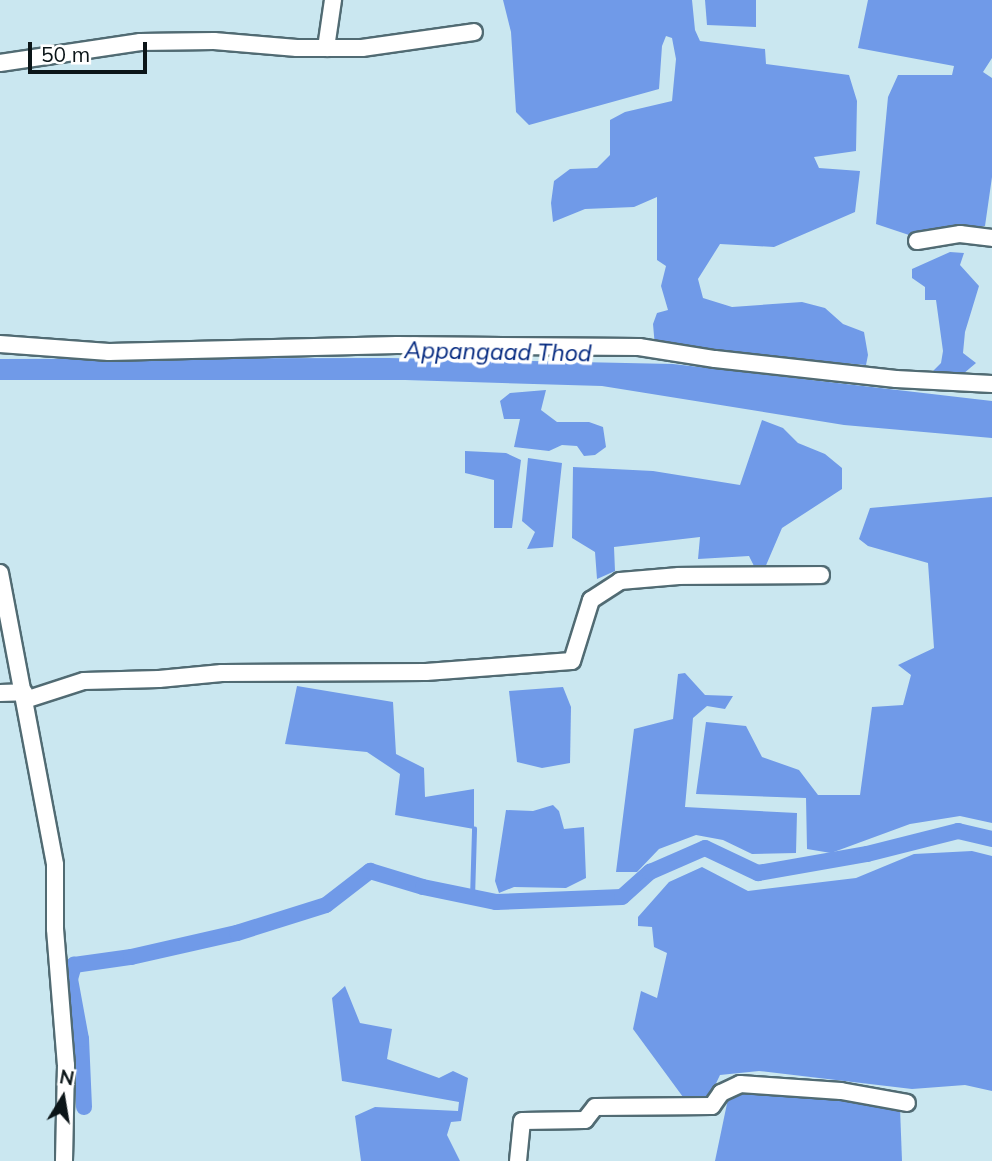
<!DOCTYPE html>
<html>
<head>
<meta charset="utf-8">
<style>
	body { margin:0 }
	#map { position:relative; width:992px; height:1161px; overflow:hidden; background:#cae7f0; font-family:Mulish,sans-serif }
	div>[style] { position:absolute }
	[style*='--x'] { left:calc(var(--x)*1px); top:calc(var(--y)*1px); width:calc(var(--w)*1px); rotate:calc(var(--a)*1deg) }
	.water>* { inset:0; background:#709ae8 }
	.stream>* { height:4.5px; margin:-2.25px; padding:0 2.25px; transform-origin:2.25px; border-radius:2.25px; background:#709ae8 }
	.canal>* { height:16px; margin:-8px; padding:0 8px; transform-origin:8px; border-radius:8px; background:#709ae8 }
	.roads { filter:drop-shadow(2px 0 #516b73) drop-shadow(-2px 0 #516b73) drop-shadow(0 2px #516b73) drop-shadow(0 -2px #516b73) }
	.minor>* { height:16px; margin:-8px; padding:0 8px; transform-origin:8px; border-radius:8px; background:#fff }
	span { translate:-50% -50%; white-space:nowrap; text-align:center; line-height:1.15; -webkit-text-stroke:7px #fff; paint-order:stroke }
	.water-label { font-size:23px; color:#00267e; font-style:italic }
	.north { position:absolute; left:28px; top:1063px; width:70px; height:70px; -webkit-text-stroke:5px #fff; paint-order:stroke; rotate:11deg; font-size:19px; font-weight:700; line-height:28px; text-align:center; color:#0b1518 }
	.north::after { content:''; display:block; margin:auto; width:24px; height:32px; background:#0b1518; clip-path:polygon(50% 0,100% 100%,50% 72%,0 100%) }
	.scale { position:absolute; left:28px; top:42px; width:119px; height:32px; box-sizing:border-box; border:4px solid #0b1518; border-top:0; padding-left:9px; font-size:21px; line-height:24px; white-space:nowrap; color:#0b1518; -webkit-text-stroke:5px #fff; paint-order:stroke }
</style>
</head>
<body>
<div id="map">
	<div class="water">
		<div style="clip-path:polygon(503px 0,692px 0,695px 30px,700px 41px,765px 49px,766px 64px,849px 75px,857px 101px,856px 151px,814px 157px,819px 168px,860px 171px,855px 212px,774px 247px,720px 244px,698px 279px,703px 298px,732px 307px,802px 302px,825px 308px,843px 324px,864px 332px,868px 355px,866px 365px,655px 347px,653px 324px,657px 313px,668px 310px,661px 286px,666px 266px,657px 260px,657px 197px,634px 207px,585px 209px,553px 222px,551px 203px,554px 181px,570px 169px,597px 168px,610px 155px,610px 120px,625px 112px,672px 101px,676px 59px,672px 38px,666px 36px,662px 46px,659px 89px,529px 125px,516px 112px,511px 32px)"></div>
		<div style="clip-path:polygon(705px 0,756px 0,756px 27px,707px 25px)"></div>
		<div style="clip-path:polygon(868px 0,992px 0,992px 58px,983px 72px,992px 78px,992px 177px,985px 226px,940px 228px,909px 235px,876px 224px,888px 97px,898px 75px,952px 75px,954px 66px,858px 48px)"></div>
		<div style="clip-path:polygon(950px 252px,964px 253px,960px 265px,979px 286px,965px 332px,963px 353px,976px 363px,963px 374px,951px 376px,931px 373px,941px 363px,943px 351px,936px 300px,925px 300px,925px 287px,912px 278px,912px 269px)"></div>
		<div style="clip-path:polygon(388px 358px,673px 364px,992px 401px,992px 438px,844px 425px,602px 386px,405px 380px,0 380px,0 359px)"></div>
		<div style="clip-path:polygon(546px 390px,541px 410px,557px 422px,589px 422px,603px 427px,606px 447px,595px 455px,584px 456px,577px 446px,562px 445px,549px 451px,514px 447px,520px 419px,504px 419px,500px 401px,510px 393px)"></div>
		<div style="clip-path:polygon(762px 420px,783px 428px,798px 443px,825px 454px,842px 468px,842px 489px,782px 528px,764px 570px,755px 568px,749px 556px,698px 559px,700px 537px,614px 547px,615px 571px,597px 579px,595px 552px,572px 538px,573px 467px,653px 471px,740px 485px)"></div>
		<div style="clip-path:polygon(465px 451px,506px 453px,521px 460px,512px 528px,494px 528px,494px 480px,465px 473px)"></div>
		<div style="clip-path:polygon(528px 458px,562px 463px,553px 547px,527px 549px,535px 532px,522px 521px)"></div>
		<div style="clip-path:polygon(992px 497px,992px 823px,960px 816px,910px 824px,831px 853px,807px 849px,806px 798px,696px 794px,706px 722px,746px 726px,762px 757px,799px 770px,818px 795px,860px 795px,872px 707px,903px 705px,911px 675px,898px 665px,934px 648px,928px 563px,868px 546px,859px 539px,870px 508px)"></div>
		<div style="clip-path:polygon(685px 673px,705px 695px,733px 696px,725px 709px,707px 706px,693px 718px,685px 807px,797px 813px,796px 853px,752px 854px,723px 840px,696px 835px,659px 849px,637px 872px,616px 872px,634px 729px,673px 719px,678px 674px)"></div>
		<div style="clip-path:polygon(297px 686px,393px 702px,396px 754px,424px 768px,425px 797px,474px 789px,474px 829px,395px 815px,400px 774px,367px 752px,285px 744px)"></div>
		<div style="clip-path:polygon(563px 687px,571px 707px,570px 763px,542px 768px,517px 762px,509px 691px)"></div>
		<div style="clip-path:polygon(553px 805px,559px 811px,564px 829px,584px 827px,586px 878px,566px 888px,514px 887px,499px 893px,495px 881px,506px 810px,533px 811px)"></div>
		<div style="clip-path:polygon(972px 851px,992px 856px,992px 1091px,965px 1085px,912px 1089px,759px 1071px,720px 1075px,709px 1098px,683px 1097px,633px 1029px,641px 991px,657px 998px,667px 953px,654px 947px,652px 927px,638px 926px,638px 917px,669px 882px,702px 867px,748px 891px,856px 878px,914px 854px)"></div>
		<div style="clip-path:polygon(345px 986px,360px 1023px,392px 1029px,387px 1059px,439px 1078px,453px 1071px,468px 1078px,461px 1121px,451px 1122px,447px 1135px,460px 1161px,361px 1161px,355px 1116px,375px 1107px,458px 1111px,459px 1102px,342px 1081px,332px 998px)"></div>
		<div style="clip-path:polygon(770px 1093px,841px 1096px,900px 1108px,902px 1161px,715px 1161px,729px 1094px)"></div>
	</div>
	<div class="stream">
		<div style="--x:472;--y:898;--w:69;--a:-88.3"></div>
	</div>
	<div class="canal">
		<div style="--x:84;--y:1107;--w:68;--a:-92.5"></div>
		<div style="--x:81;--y:1039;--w:61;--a:-100.4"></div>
		<div style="--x:70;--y:979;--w:15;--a:-74"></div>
		<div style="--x:74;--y:965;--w:58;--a:-8"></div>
		<div style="--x:131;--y:957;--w:109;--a:-12.8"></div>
		<div style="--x:237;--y:933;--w:93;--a:-17.5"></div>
		<div style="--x:326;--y:905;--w:56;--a:-37.7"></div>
		<div style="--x:370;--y:871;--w:55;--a:16.8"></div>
		<div style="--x:423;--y:887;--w:75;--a:11.6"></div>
		<div style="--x:496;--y:902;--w:126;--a:-2.3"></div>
		<div style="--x:622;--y:897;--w:38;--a:-42"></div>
		<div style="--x:650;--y:872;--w:60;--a:-23.6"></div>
		<div style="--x:705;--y:848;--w:59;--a:25.3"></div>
		<div style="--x:758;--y:873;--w:111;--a:-9.9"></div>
		<div style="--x:867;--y:854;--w:94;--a:-14.2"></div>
		<div style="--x:958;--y:831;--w:35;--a:13"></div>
	</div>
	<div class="roads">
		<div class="minor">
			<div style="--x:326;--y:48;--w:49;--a:-81.7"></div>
			<div style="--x:0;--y:63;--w:142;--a:-8.5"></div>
			<div style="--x:140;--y:42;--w:74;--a:-0.8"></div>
			<div style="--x:214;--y:41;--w:83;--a:4.8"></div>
			<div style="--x:297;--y:48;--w:65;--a:0"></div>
			<div style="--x:362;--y:48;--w:113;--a:-8.1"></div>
			<div style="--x:917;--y:241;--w:44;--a:-9.2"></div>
			<div style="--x:960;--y:234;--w:32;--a:7"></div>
			<div style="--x:0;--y:344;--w:109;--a:4.2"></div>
			<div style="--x:109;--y:352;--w:288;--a:-1.4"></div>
			<div style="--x:397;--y:345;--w:242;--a:0.5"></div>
			<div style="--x:639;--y:347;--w:77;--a:9"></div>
			<div style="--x:715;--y:359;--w:182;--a:6.3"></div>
			<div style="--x:896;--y:379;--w:96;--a:3"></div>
			<div style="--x:0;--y:573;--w:297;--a:79.3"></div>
			<div style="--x:55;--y:865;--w:64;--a:90"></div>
			<div style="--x:55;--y:929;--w:136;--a:85.4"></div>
			<div style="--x:66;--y:1065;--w:96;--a:91.2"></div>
			<div style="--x:0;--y:693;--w:24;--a:-2"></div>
			<div style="--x:25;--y:700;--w:62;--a:-17.9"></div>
			<div style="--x:84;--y:681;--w:75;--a:-1.5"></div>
			<div style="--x:159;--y:679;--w:63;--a:-5.4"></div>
			<div style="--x:222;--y:673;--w:204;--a:-0.3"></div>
			<div style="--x:426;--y:672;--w:146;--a:-4.3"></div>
			<div style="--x:572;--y:661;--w:64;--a:-72.7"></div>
			<div style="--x:591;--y:600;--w:35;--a:-33"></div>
			<div style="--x:620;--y:581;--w:59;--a:-4.8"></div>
			<div style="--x:679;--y:576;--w:142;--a:-0.4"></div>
			<div style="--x:518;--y:1161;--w:40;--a:-84.3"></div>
			<div style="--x:522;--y:1121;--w:63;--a:-0.9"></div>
			<div style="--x:585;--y:1120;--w:16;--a:-52"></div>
			<div style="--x:595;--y:1107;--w:117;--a:-0.5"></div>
			<div style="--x:712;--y:1106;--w:16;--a:-55"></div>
			<div style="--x:721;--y:1093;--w:21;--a:-25"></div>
			<div style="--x:740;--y:1084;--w:101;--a:4"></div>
			<div style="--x:841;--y:1091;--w:67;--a:10.3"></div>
		</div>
	</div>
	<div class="water-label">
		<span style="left:498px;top:352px;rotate:1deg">Appangaad Thod</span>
	</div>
	<div class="north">N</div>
	<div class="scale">50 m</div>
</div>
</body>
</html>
